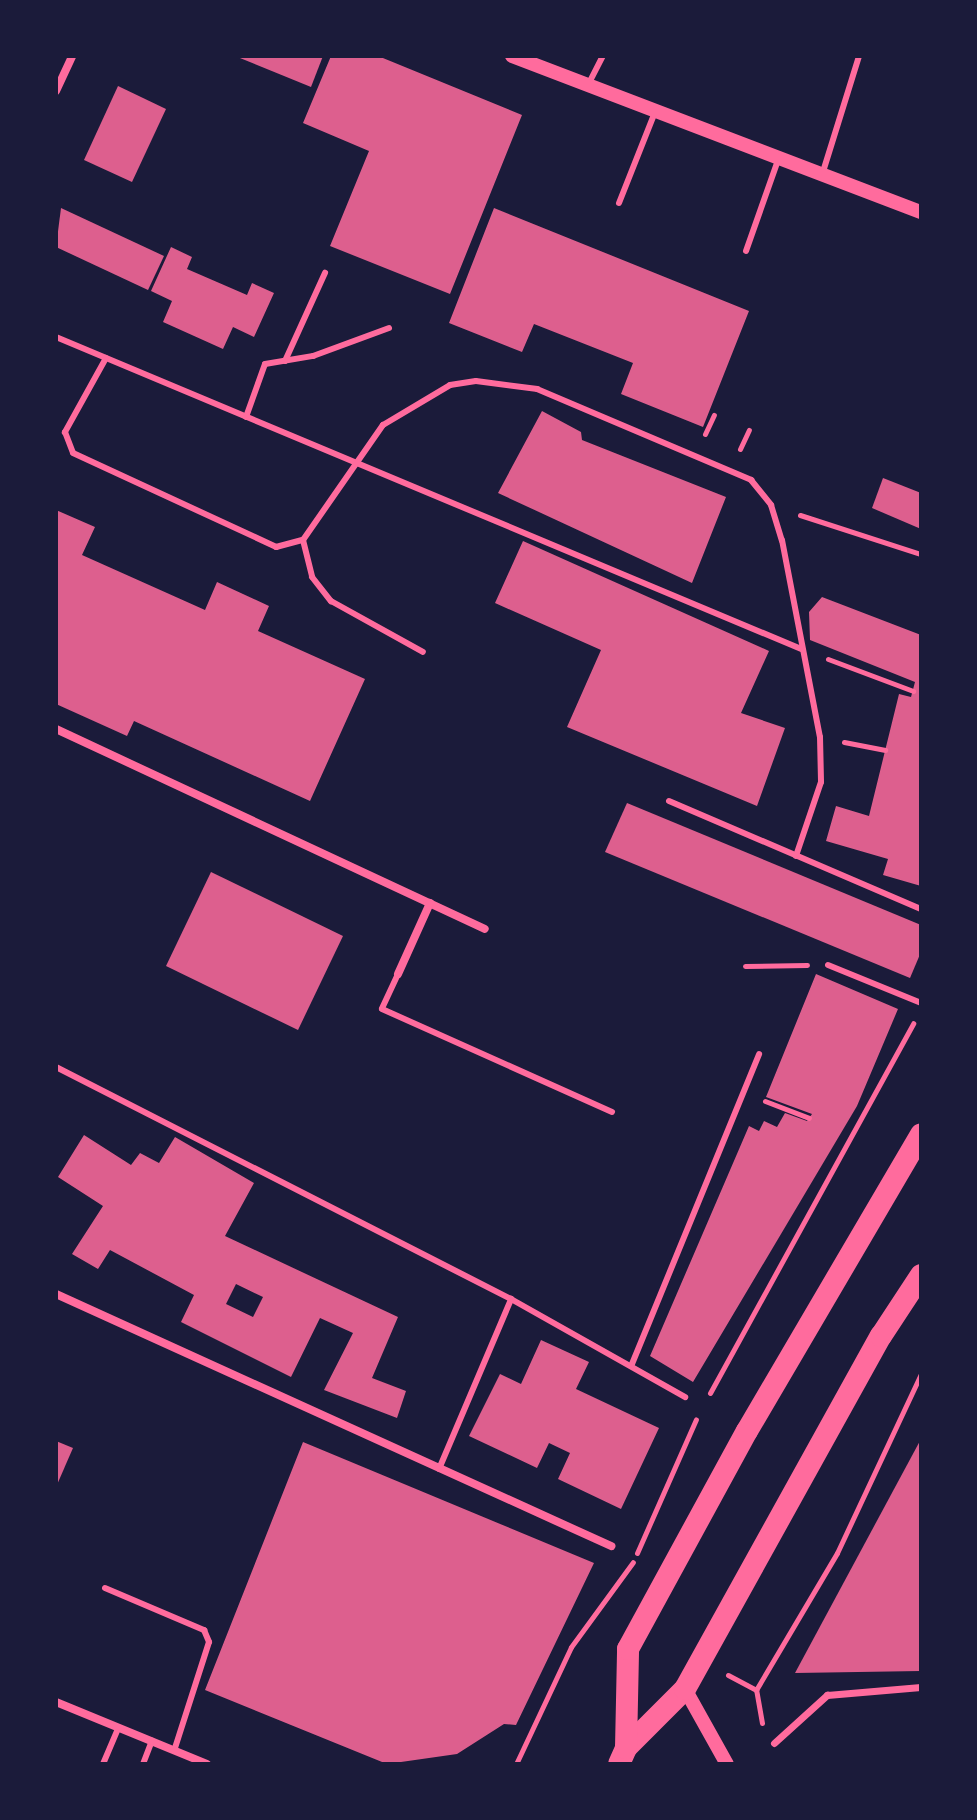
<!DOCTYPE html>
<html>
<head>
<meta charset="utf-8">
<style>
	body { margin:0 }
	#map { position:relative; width:977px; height:1820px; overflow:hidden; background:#1b1b3a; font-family:Signika,sans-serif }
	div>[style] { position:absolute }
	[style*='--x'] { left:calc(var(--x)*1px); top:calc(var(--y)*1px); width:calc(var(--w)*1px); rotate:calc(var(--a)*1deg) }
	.building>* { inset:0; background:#dd5f8e }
	.path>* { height:5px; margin:-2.5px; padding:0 2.5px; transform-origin:2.5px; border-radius:2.5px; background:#ff6b9d }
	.service>* { height:6px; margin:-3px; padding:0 3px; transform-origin:3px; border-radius:3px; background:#ff6b9d }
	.pedestrian>* { height:7px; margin:-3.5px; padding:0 3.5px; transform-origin:3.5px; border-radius:3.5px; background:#ff6b9d }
	.minor>* { height:8px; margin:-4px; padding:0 4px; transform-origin:4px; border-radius:4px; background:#ff6b9d }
	.tertiary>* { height:14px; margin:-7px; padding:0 7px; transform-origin:7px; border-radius:7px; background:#ff6b9d }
	.trunk>* { height:22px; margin:-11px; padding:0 11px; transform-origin:11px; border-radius:11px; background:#ff6b9d }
	span { translate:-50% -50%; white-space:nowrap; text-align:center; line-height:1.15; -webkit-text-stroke:8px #1b1b3a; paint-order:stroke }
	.frame { position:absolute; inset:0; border:58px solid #1b1b3a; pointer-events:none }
</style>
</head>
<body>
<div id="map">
	<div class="building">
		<div style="clip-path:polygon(235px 56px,323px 56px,311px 87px)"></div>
		<div style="clip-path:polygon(331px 56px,378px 56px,522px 115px,450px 294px,330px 246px,369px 151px,303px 123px)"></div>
		<div style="clip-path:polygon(118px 86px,166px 109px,132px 182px,84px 160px)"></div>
		<div style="clip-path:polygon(61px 208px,164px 256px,148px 290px,56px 247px)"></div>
		<div style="clip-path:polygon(494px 208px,749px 311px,703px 427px,621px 394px,633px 363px,534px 324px,522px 352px,449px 323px)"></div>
		<div style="clip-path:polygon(171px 247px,192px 257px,187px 269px,247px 295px,252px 283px,274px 293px,254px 337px,233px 327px,223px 349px,163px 322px,172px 301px,151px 291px)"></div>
		<div style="clip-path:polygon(542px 411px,581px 432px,582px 440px,726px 497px,692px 583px,498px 493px)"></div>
		<div style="clip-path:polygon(883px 478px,921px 493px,921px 529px,872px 508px)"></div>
		<div style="clip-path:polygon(56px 510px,95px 527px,82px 555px,205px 610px,217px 582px,269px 606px,258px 631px,365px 679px,310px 801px,134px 721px,127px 736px,56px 704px)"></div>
		<div style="clip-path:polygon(523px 541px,769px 651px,741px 713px,785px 728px,757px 806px,567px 727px,601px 650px,495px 603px)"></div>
		<div style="clip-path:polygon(822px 597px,921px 635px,921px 886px,883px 875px,888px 859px,826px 841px,836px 806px,869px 816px,899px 694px,911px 697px,915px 682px,810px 640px,809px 612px)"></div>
		<div style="clip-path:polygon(627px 803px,921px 925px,921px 952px,910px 978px,605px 852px)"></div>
		<div style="clip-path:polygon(211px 872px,343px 936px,298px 1030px,166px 966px)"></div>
		<div style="clip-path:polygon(816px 974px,898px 1009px,857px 1106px,693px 1382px,650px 1356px,749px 1126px,759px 1131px,764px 1121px,777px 1127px,785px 1113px,807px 1121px,812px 1114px,766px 1097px)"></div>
		<div style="clip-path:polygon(evenodd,84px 1135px,131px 1165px,140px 1153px,159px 1163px,175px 1137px,254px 1183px,225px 1236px,398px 1317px,372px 1378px,406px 1391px,397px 1418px,324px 1390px,353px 1333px,320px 1318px,291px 1377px,181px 1322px,194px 1295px,110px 1250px,98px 1269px,72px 1254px,103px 1206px,58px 1177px,84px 1135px,236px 1284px,263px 1297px,253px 1317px,226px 1304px,236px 1284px)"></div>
		<div style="clip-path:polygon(541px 1340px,589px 1362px,576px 1389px,659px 1428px,621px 1509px,558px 1479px,570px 1453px,549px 1443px,537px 1468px,469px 1436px,500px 1374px,521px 1384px)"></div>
		<div style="clip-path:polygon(921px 1439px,921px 1671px,795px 1673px)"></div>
		<div style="clip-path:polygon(56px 1441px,73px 1448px,56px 1487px)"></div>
		<div style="clip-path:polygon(303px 1442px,594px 1563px,516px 1725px,504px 1724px,457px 1754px,387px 1764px,205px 1690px)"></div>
	</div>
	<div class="path">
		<div style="--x:705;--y:434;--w:21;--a:-65"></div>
		<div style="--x:740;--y:449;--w:21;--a:-65"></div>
		<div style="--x:800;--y:515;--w:127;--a:17.9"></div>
		<div style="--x:828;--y:659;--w:91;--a:20.6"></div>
		<div style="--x:844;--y:742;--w:42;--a:11"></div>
		<div style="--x:745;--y:966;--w:62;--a:-0.9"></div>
		<div style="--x:765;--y:1101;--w:47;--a:21.1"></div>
		<div style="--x:710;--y:1393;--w:422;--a:-61.2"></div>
		<div style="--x:637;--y:1553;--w:146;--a:-66.2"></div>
		<div style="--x:728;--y:1675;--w:32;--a:28"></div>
		<div style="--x:762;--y:1723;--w:34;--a:-100"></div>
		<div style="--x:756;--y:1690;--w:159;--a:-59.4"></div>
		<div style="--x:837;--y:1553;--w:198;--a:-64.9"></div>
		<div style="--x:516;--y:1764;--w:129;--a:-64.8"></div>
		<div style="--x:571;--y:1647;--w:105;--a:-53.9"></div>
	</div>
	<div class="service">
		<div style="--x:588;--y:85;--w:33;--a:-63"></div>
		<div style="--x:822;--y:175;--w:125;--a:-72.7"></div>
		<div style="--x:619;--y:203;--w:98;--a:-68.4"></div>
		<div style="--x:746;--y:251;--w:96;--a:-70.6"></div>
		<div style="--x:56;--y:337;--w:808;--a:22.72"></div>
		<div style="--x:106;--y:358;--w:85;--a:119"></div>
		<div style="--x:65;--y:432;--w:22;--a:69"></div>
		<div style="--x:73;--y:453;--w:224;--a:24.8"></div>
		<div style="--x:276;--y:547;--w:28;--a:-15"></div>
		<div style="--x:303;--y:540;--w:140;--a:-55.2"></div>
		<div style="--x:383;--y:425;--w:78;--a:-30.8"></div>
		<div style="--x:450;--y:385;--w:26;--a:-9"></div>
		<div style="--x:476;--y:381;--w:62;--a:7.5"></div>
		<div style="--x:537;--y:389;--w:233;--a:23"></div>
		<div style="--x:751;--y:480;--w:32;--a:51"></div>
		<div style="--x:771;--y:505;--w:37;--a:73"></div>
		<div style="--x:782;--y:540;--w:201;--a:79.1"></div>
		<div style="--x:820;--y:737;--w:45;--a:88.7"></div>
		<div style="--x:821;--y:782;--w:78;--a:108.7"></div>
		<div style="--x:285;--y:361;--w:97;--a:-65.6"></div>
		<div style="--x:246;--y:417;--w:56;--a:-70.3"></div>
		<div style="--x:265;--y:364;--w:49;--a:-9.5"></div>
		<div style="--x:313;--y:356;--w:81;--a:-20.2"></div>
		<div style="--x:303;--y:540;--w:38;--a:76"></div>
		<div style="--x:312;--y:577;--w:31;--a:52"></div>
		<div style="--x:331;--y:601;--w:105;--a:29"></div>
		<div style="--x:669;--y:801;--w:274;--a:23.2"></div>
		<div style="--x:828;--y:965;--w:100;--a:22.2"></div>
		<div style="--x:398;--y:974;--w:38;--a:115"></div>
		<div style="--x:382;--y:1009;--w:252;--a:24.1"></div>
		<div style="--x:56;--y:1067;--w:511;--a:27.02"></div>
		<div style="--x:511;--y:1299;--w:200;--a:29.4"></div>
		<div style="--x:632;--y:1364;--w:335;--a:-67.7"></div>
		<div style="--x:439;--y:1469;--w:185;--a:-67"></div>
		<div style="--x:105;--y:1588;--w:108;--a:23"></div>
		<div style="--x:204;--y:1630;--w:13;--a:67"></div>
		<div style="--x:209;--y:1642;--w:114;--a:107.8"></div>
		<div style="--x:103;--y:1764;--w:39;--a:-67"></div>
		<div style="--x:143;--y:1764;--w:25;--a:-69"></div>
	</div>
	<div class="pedestrian">
		<div style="--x:774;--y:1743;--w:72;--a:-42.2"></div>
		<div style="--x:827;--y:1695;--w:94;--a:-4.9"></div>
	</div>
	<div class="minor">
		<div style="--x:56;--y:91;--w:38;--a:-65"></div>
		<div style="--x:56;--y:729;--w:473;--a:25"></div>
		<div style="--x:398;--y:974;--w:78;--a:-65.7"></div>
		<div style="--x:56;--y:1294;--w:610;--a:24.42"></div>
		<div style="--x:56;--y:1702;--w:163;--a:22.3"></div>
	</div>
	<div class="tertiary">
		<div style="--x:512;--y:56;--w:438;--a:20.9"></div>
		<div style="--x:685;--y:1689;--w:86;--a:60.8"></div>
	</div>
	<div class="trunk">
		<div style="--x:626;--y:1748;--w:83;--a:-45"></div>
		<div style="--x:685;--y:1689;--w:404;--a:-61"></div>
		<div style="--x:881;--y:1336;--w:73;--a:-56.7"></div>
		<div style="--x:619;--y:1764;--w:17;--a:-66"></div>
		<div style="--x:626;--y:1748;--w:99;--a:-88.8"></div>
		<div style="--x:628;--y:1649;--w:248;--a:-61.4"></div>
		<div style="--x:747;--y:1431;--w:344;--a:-59.6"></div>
	</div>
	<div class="frame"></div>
</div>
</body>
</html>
